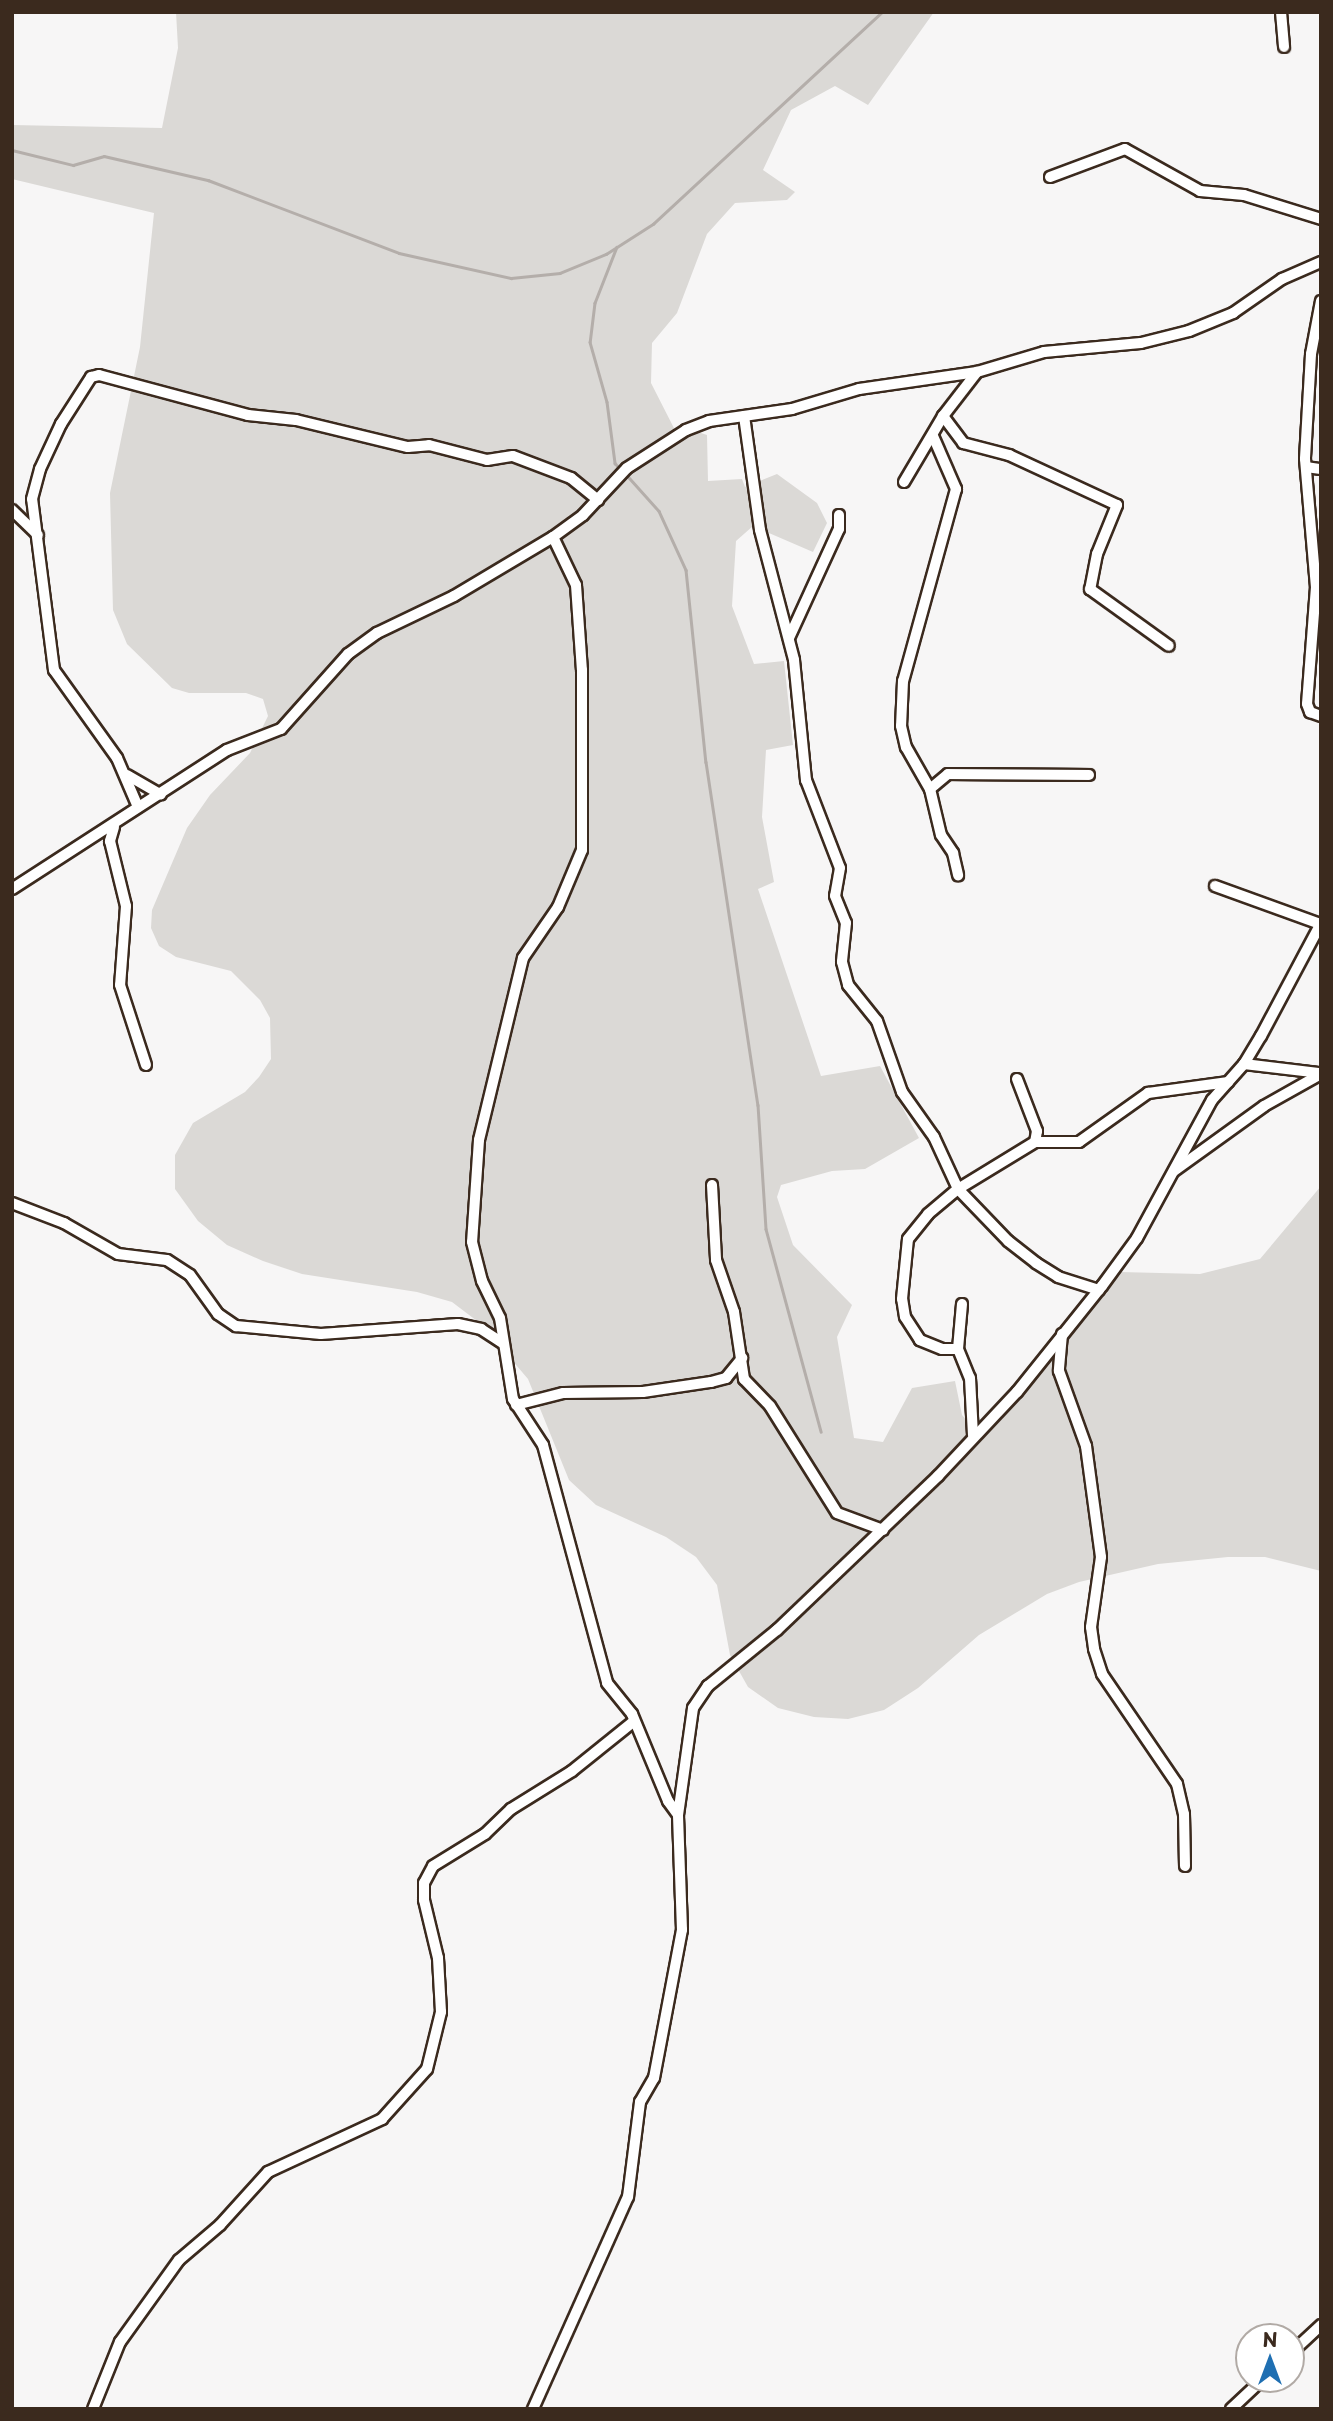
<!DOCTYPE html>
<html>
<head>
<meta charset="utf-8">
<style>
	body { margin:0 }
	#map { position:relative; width:1333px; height:2421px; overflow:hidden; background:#f7f6f6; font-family:"Playpen Sans",sans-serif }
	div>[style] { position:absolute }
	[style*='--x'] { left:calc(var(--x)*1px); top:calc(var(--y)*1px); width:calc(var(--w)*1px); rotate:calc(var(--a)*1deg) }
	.green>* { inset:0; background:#dbd9d6 }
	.stream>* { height:2.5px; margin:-1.25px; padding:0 1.25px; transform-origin:1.25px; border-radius:1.25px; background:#b4aeaa }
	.roads { filter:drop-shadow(2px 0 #3b2a1e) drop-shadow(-2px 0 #3b2a1e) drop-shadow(0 2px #3b2a1e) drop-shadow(0 -2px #3b2a1e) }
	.street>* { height:10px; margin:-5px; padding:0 5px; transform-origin:5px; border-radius:5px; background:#fff }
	span { translate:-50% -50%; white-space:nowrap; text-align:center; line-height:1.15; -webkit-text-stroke:6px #fff; paint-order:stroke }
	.frame { position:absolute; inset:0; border:14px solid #3b2a1e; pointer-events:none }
	.north { position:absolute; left:1235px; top:2323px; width:70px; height:70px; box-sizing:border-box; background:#fff; border:2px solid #b1aaa5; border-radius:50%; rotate:0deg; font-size:19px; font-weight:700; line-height:28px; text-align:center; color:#3b2a1e }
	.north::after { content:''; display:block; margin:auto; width:24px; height:32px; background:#1f6fb2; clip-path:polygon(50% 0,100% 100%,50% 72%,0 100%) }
</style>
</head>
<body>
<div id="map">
	<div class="green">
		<div style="clip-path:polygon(176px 12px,934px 12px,868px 105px,835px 86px,791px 110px,763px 170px,795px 192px,787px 200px,735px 203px,707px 234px,677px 313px,652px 343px,651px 383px,679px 438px,695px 431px,707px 435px,708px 481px,742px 479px,745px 487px,777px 474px,817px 503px,827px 523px,813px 552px,753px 526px,736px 541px,732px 606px,754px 664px,784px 661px,793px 745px,766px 750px,762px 817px,774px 882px,758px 889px,821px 1076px,880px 1066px,919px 1138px,865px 1169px,832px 1171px,781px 1185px,777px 1197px,793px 1245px,852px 1305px,837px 1337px,854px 1438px,883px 1442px,912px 1388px,955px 1381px,962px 1415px,977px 1432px,1120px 1272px,1200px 1274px,1260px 1259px,1321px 1186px,1321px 1571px,1265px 1557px,1228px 1557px,1158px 1564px,1079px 1582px,1047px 1594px,979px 1635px,918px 1688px,884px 1710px,848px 1719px,814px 1717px,778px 1708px,748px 1687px,730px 1655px,717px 1585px,696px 1557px,666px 1537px,596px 1505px,569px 1480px,528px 1379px,481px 1324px,452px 1302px,417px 1292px,302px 1274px,263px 1261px,227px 1245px,198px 1221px,175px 1189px,175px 1155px,193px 1123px,245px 1092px,259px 1077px,271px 1059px,270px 1018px,260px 1000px,231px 971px,176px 957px,159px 946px,151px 928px,152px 910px,187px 828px,210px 795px,250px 753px,268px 716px,263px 699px,246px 693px,189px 693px,172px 688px,127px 644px,113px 610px,110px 493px,140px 347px,154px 213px,12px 179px,12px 125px,162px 128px,178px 48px)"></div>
	</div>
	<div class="stream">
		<div style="--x:12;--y:150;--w:63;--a:13.8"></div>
		<div style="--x:73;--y:165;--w:32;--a:-16"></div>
		<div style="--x:104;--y:156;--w:107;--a:13"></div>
		<div style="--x:208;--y:180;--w:204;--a:20.9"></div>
		<div style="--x:399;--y:253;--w:115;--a:12.6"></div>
		<div style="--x:511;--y:278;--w:49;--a:-5.8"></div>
		<div style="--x:560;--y:273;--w:50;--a:-22.4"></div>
		<div style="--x:606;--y:254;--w:56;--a:-32.6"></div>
		<div style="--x:653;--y:224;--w:312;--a:-42.8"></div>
		<div style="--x:617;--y:247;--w:60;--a:111.4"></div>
		<div style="--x:595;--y:303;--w:39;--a:97"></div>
		<div style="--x:590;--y:342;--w:62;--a:74.2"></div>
		<div style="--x:607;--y:402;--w:62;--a:82.5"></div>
		<div style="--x:615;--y:463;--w:8;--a:50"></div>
		<div style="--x:625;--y:473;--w:51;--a:48.2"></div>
		<div style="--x:659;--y:511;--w:65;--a:65.4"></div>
		<div style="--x:686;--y:570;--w:193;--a:84.1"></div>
		<div style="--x:706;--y:762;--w:347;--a:81.4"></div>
		<div style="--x:758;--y:1105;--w:124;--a:86.3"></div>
		<div style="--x:766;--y:1229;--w:210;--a:74.8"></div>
	</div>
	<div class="roads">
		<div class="street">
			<div style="--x:1281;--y:12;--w:35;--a:85"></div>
			<div style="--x:1050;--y:177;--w:80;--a:-20.5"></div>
			<div style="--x:1125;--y:149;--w:86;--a:29.2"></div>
			<div style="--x:1200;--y:191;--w:44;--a:5.2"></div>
			<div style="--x:1244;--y:195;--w:81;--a:17.3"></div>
			<div style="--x:1321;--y:301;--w:54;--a:100.7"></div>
			<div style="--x:1311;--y:354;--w:105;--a:93.3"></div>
			<div style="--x:1305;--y:459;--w:128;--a:85.1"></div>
			<div style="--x:1316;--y:587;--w:117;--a:94.4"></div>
			<div style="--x:1307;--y:704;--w:9;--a:69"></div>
			<div style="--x:1310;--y:712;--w:12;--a:20"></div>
			<div style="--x:744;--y:416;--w:115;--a:82"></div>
			<div style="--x:760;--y:530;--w:134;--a:75.3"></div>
			<div style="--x:794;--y:660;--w:121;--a:84.3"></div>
			<div style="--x:806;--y:780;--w:94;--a:68.9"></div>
			<div style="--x:840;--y:868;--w:28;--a:100"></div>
			<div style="--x:835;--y:896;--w:29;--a:68"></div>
			<div style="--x:846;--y:923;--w:39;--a:96"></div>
			<div style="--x:842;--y:962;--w:24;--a:75"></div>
			<div style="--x:848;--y:985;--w:46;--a:51.1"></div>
			<div style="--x:877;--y:1021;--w:75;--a:70.6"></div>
			<div style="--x:902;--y:1092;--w:55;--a:54.6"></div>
			<div style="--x:934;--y:1137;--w:57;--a:65.2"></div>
			<div style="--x:958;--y:1189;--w:72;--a:46.1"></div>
			<div style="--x:1008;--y:1241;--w:36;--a:38"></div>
			<div style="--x:1036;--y:1263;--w:26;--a:32"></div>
			<div style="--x:1058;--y:1277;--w:43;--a:17.6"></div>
			<div style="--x:943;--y:416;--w:34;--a:53"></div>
			<div style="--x:963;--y:443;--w:48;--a:14.6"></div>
			<div style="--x:1009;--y:455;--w:119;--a:24.8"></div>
			<div style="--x:1117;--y:505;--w:53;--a:112.2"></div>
			<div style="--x:1097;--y:554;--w:36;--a:101"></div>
			<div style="--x:1090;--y:589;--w:97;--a:35.8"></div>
			<div style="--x:933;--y:436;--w:58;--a:66.5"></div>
			<div style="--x:956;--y:489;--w:199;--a:105.4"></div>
			<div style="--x:903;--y:681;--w:45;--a:92.5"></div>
			<div style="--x:901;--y:726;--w:22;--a:77"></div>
			<div style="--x:906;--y:747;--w:48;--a:60.3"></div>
			<div style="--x:930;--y:789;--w:47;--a:76.6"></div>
			<div style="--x:941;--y:835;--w:22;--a:56"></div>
			<div style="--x:953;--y:853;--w:23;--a:77"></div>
			<div style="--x:1306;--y:467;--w:15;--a:8"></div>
			<div style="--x:904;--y:482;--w:77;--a:-59.4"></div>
			<div style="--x:943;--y:416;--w:56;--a:-52.3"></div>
			<div style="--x:12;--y:510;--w:36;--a:44"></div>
			<div style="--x:553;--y:537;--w:53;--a:64.4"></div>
			<div style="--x:576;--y:585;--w:85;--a:86"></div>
			<div style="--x:582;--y:670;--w:180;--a:90"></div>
			<div style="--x:582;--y:850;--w:62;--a:112.8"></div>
			<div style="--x:558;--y:907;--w:62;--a:124.5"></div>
			<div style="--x:523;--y:958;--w:187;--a:103.6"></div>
			<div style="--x:479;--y:1140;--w:102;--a:93.9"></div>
			<div style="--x:472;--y:1242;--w:40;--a:75.6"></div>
			<div style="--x:482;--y:1281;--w:41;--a:64.1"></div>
			<div style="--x:500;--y:1318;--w:82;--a:80.9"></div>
			<div style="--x:513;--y:1399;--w:55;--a:56.9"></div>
			<div style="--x:543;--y:1445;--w:246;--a:74.9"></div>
			<div style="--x:607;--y:1683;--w:40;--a:51"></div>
			<div style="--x:632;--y:1714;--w:94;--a:67.5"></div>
			<div style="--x:668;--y:1801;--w:17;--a:54"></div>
			<div style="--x:789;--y:638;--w:120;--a:-65.4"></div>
			<div style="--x:839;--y:529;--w:14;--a:-90"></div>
			<div style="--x:127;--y:775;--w:39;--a:30"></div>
			<div style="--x:930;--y:789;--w:23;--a:-40"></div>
			<div style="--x:948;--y:774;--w:141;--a:0.4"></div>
			<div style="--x:138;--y:807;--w:53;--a:-113.2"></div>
			<div style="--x:117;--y:758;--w:108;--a:-125.6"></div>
			<div style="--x:54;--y:670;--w:172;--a:-97.3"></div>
			<div style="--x:32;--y:499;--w:31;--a:-75"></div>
			<div style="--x:40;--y:469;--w:50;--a:-65"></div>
			<div style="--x:61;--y:424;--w:56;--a:-57.4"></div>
			<div style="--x:91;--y:377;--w:8;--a:-14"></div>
			<div style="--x:99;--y:375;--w:154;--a:15"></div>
			<div style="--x:248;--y:415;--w:48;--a:5.9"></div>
			<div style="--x:296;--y:420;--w:115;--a:13.6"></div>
			<div style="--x:408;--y:447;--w:21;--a:-5"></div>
			<div style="--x:429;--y:445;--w:60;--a:14.5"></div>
			<div style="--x:487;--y:460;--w:26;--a:-9"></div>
			<div style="--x:513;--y:456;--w:62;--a:20.8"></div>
			<div style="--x:571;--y:478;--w:35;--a:39"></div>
			<div style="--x:114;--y:827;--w:15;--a:106"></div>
			<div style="--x:110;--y:841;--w:67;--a:76.2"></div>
			<div style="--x:126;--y:906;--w:79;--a:94.3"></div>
			<div style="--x:120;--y:985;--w:84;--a:72"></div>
			<div style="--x:1215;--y:886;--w:112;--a:19.9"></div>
			<div style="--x:12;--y:889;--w:256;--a:-32.9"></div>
			<div style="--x:227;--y:750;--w:58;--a:-21.3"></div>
			<div style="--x:281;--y:729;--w:101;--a:-48.2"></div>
			<div style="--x:348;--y:654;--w:36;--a:-36"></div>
			<div style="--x:377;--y:633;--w:85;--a:-25.7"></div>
			<div style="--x:454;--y:596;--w:115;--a:-30.8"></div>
			<div style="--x:553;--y:537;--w:37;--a:-36"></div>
			<div style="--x:583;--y:515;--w:64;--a:-46.9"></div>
			<div style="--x:627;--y:468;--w:70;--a:-32.8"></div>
			<div style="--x:686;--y:430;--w:25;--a:-21"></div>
			<div style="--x:709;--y:421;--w:84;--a:-8.2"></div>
			<div style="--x:792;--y:409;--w:70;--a:-16.6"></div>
			<div style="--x:859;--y:389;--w:119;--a:-8.2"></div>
			<div style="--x:977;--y:372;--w:70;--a:-16.6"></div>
			<div style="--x:1044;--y:352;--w:97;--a:-5.3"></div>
			<div style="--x:1141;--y:343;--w:49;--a:-14"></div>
			<div style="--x:1189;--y:331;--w:48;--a:-22.2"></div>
			<div style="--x:1233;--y:313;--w:60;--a:-34.8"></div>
			<div style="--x:1282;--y:279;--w:43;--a:-23.6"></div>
			<div style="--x:1244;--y:1064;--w:77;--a:6.8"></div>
			<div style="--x:1017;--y:1079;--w:56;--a:69"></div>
			<div style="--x:1037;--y:1131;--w:11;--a:100"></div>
			<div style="--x:1174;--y:1171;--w:111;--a:-35.8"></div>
			<div style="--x:1264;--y:1106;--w:65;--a:-29.3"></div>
			<div style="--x:712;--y:1185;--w:75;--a:86.9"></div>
			<div style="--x:716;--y:1260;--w:55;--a:70.9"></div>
			<div style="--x:734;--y:1312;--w:68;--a:81.5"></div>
			<div style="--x:744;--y:1379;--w:37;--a:46"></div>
			<div style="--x:770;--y:1406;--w:126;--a:57.9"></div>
			<div style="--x:837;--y:1513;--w:49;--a:20.3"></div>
			<div style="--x:12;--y:1203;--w:56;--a:21"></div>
			<div style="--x:64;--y:1223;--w:62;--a:29.9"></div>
			<div style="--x:118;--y:1254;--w:49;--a:7"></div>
			<div style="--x:167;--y:1260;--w:27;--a:33"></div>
			<div style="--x:190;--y:1275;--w:48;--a:54.3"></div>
			<div style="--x:218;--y:1314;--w:22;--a:34"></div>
			<div style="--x:236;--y:1326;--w:85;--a:5.4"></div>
			<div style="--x:321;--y:1334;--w:137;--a:-4.2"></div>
			<div style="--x:458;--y:1324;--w:24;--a:12"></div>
			<div style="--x:481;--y:1329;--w:27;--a:33"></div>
			<div style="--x:962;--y:1304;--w:45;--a:95.1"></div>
			<div style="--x:958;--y:1349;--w:31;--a:68"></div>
			<div style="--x:970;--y:1378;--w:57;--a:87"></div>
			<div style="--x:1062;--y:1334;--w:37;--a:95"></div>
			<div style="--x:1059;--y:1371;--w:80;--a:70.2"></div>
			<div style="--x:1086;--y:1446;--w:112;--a:82.3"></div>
			<div style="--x:1101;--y:1557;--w:71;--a:98.1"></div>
			<div style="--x:1091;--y:1627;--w:22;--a:82"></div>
			<div style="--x:1094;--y:1649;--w:26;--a:72"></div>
			<div style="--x:1102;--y:1674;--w:133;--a:55.7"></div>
			<div style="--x:1177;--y:1784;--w:31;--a:77"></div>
			<div style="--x:1184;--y:1814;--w:52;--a:88.9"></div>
			<div style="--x:958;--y:1349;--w:16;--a:180"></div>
			<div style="--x:942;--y:1349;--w:24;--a:-158"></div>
			<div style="--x:920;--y:1340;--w:27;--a:-123"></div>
			<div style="--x:905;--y:1317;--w:18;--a:-99"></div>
			<div style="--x:902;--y:1299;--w:60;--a:-84.3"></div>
			<div style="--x:908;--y:1239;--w:32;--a:-51"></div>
			<div style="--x:928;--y:1214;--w:39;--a:-40"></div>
			<div style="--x:958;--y:1189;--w:90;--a:-31.4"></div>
			<div style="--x:1035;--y:1142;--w:44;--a:0"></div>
			<div style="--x:1079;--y:1142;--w:85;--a:-35.4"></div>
			<div style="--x:1148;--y:1093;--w:81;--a:-7.8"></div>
			<div style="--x:516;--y:1405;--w:49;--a:-14.3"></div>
			<div style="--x:563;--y:1393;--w:80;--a:-0.7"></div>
			<div style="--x:643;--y:1392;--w:69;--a:-8.4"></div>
			<div style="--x:711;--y:1382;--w:16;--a:-15"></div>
			<div style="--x:726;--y:1378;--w:26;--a:-51"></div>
			<div style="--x:1291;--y:2353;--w:41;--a:-43"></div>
			<div style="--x:93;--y:2409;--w:72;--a:-68.1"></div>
			<div style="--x:120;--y:2342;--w:101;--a:-54.3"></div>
			<div style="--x:179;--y:2260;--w:54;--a:-40.5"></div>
			<div style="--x:220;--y:2225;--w:72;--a:-47.8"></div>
			<div style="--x:268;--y:2172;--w:126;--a:-24.9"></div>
			<div style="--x:382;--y:2119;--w:67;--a:-48"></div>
			<div style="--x:427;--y:2069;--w:59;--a:-76.2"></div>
			<div style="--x:441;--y:2012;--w:54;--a:-93.2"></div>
			<div style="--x:438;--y:1958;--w:60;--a:-103.6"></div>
			<div style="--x:424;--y:1900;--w:17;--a:-90"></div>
			<div style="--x:424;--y:1883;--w:19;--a:-62"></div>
			<div style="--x:433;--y:1866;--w:61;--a:-31.6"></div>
			<div style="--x:485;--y:1834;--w:36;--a:-44"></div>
			<div style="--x:511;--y:1809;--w:72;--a:-31.9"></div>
			<div style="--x:572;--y:1771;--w:78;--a:-38.8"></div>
			<div style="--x:533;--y:2409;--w:232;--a:-65.9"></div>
			<div style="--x:628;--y:2197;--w:96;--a:-82.8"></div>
			<div style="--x:640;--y:2102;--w:28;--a:-60"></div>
			<div style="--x:654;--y:2078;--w:151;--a:-79.3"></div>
			<div style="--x:682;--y:1930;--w:115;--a:-92"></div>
			<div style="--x:678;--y:1815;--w:108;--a:-82"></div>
			<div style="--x:693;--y:1708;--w:27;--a:-56"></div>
			<div style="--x:708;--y:1686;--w:89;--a:-39.1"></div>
			<div style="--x:777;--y:1630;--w:223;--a:-43.7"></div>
			<div style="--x:938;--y:1476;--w:115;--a:-46.8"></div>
			<div style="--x:1017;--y:1392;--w:136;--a:-51.3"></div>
			<div style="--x:1102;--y:1286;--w:59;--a:-53.9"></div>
			<div style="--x:1137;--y:1238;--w:157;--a:-61.5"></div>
			<div style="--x:1212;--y:1100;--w:48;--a:-48.4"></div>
			<div style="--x:1244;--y:1064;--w:33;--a:-59"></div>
			<div style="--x:1261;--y:1036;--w:128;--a:-62"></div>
			<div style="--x:1231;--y:2409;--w:44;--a:-43.2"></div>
		</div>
	</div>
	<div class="frame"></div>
	<div class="north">N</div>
</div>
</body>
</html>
